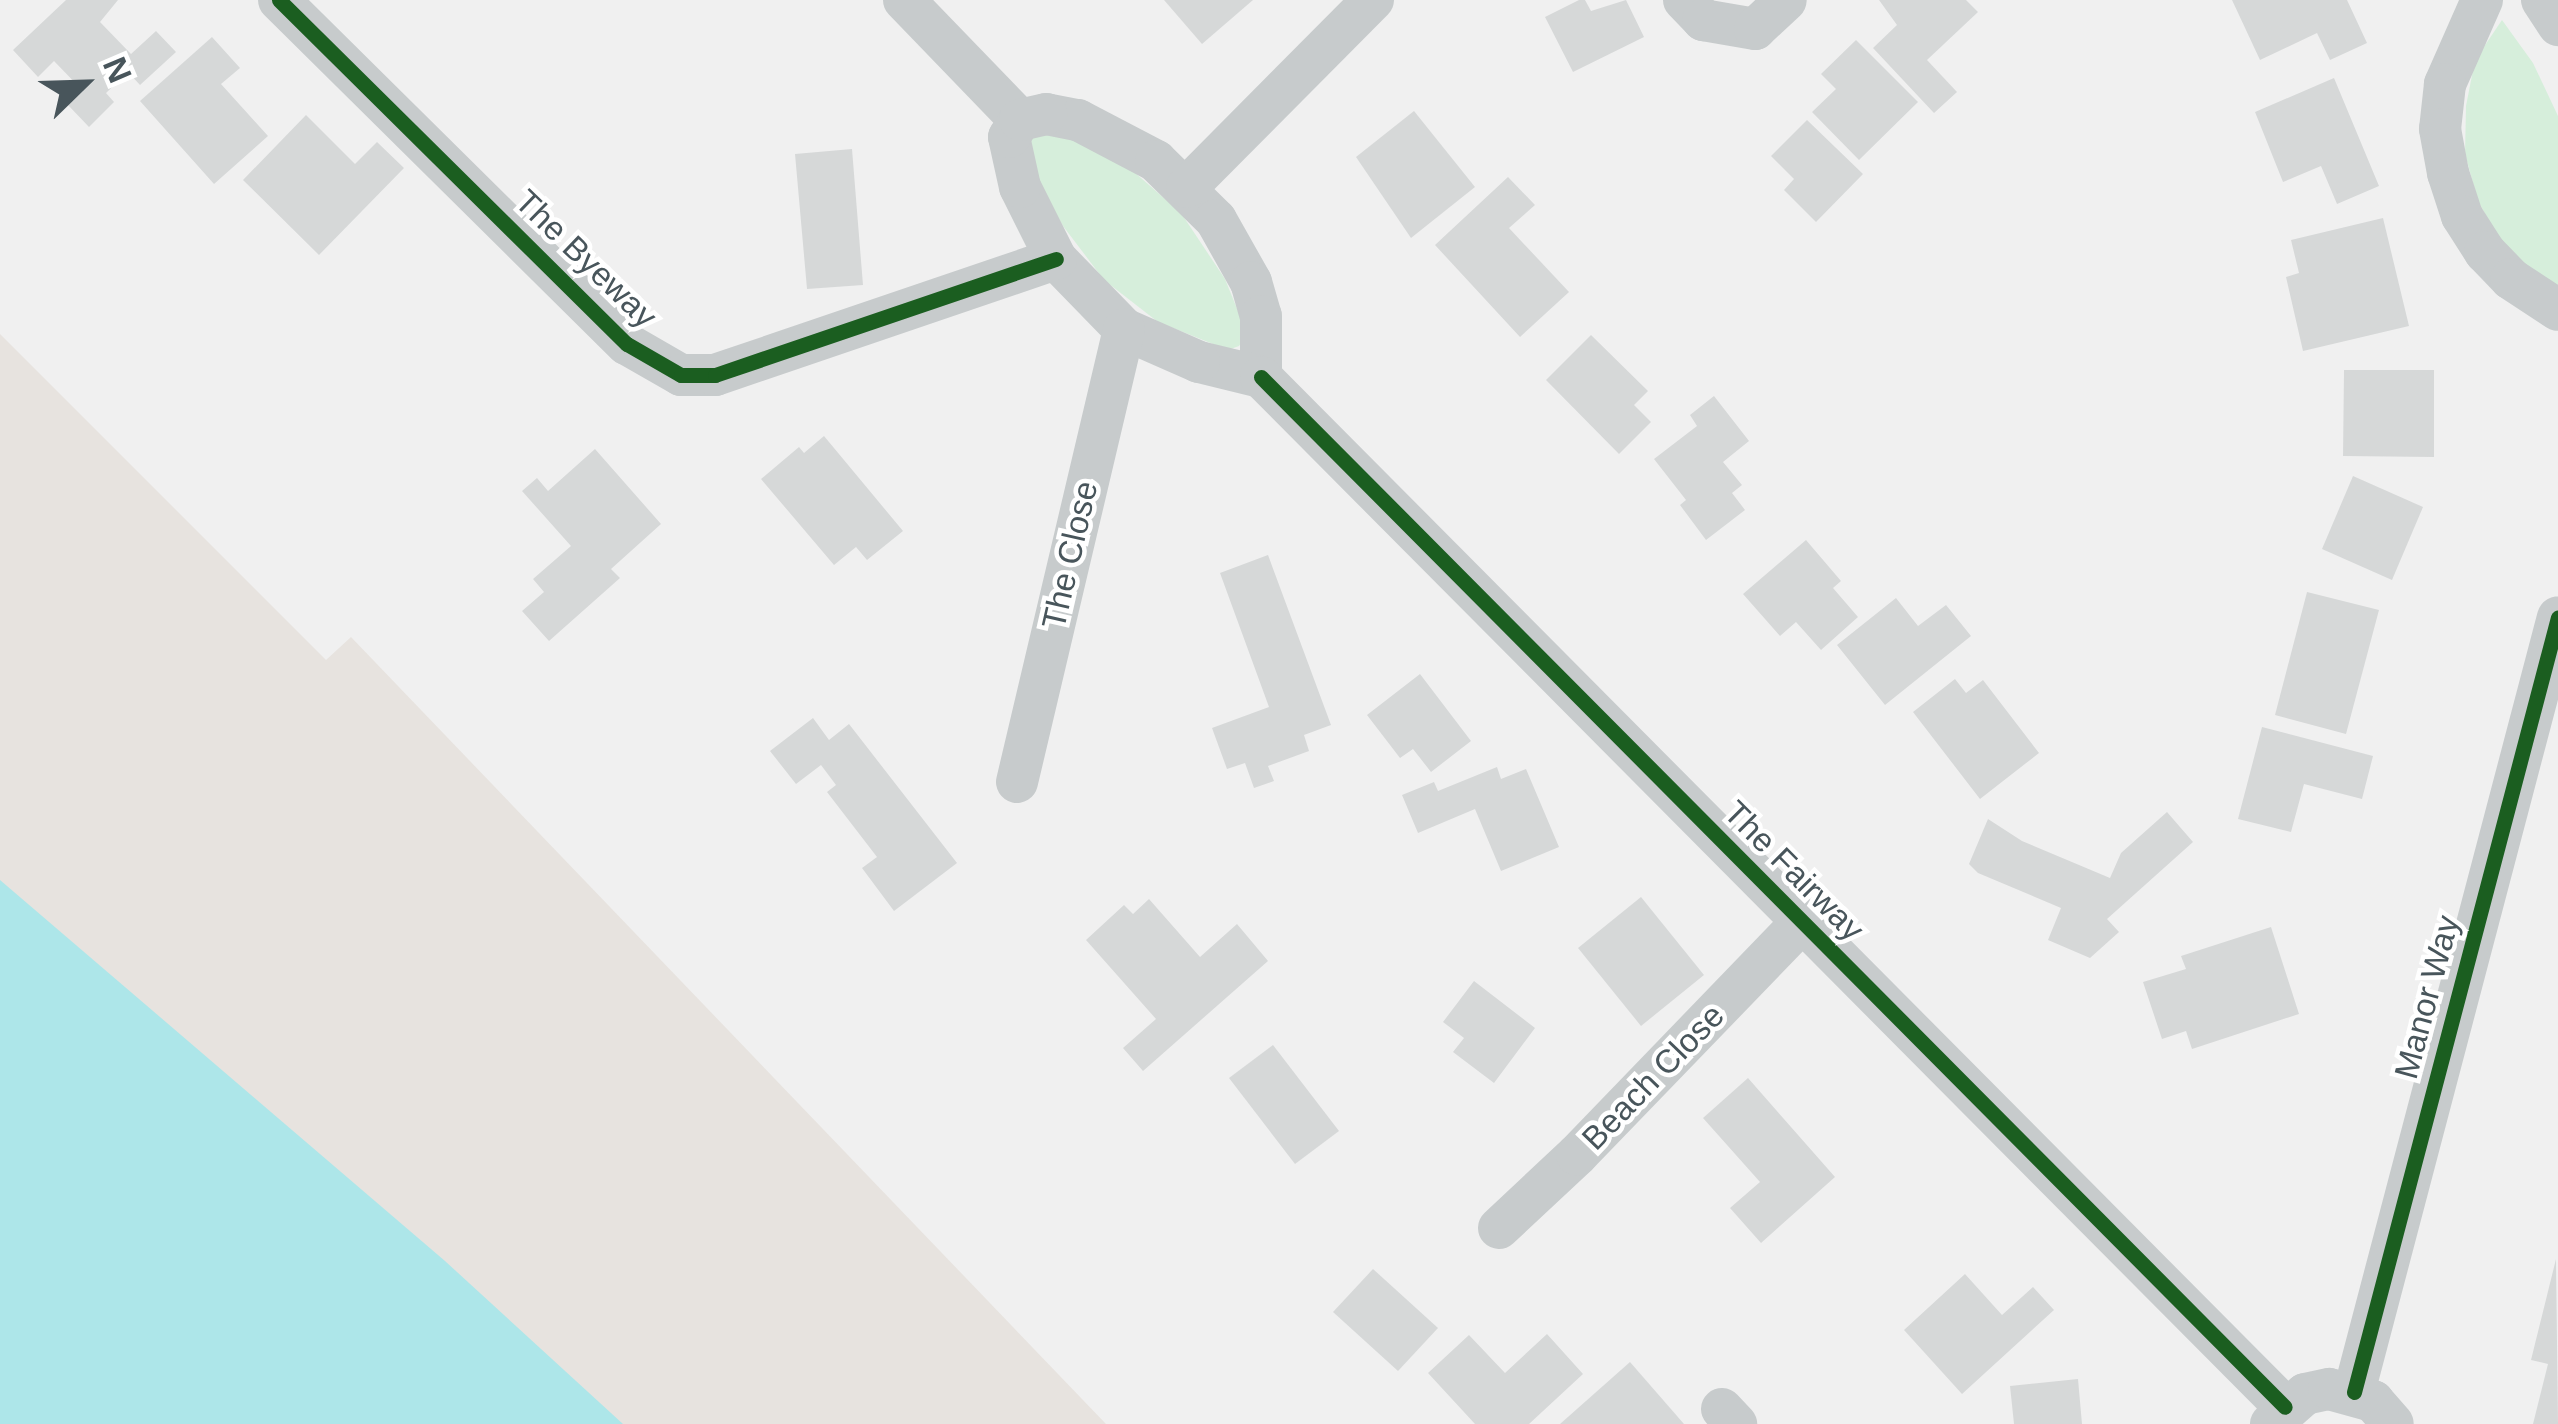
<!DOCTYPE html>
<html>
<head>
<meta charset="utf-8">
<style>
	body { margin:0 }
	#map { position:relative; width:2558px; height:1424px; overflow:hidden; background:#f0f0f0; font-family:Arial,sans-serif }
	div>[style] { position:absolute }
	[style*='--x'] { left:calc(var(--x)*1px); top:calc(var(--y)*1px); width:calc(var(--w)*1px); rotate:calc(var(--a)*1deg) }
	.green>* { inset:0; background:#d6eedb }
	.sand>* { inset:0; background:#e7e3df }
	.water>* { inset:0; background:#ade6e9 }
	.building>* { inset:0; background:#d6d8d8 }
	.minor>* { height:42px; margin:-21px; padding:0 21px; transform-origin:21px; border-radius:21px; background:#c7cbcc }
	.cycleway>* { height:15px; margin:-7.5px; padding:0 7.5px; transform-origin:7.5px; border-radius:7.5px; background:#1b5e20 }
	span { translate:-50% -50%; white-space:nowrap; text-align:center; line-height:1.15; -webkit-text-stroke:9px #fff; paint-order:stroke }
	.street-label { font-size:33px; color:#48555b }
	.north { position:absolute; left:24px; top:24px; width:120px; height:120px; -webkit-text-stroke:9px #fff; paint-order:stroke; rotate:67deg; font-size:33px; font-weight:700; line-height:48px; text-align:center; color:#48555b }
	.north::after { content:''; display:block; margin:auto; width:42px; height:54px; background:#48555b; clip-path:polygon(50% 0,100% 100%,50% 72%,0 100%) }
</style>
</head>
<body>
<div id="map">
	<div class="green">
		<div style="clip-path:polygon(2502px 20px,2533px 63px,2558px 116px,2558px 287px,2518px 260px,2496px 234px,2478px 201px,2465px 154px,2466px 106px,2475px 60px)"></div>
		<div style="clip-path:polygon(1046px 130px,1073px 135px,1133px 171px,1181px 213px,1225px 279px,1240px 316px,1244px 339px,1239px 346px,1228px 350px,1158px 322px,1104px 280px,1063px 226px,1025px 159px,1033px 136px)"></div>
	</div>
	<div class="sand">
		<div style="clip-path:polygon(0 334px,326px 660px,351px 637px,1106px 1424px,388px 1424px,0 1040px)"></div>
	</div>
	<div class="water">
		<div style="clip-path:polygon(0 880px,445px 1261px,623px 1424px,0 1424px)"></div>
	</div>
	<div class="building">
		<div style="clip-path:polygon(66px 0,118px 0,100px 22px,131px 54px,156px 31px,176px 52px,140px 85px,128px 72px,106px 93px,114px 102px,89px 127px,68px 105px,83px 91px,54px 61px,38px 77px,13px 50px)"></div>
		<div style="clip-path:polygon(1164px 0,1253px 0,1202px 44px)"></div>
		<div style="clip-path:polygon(1579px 0,1585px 0,1591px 11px,1626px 0,1644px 37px,1573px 72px,1545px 17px)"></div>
		<div style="clip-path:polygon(1879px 0,1966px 0,1978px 12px,1927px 60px,1957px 92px,1934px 113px,1873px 48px,1897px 25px)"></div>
		<div style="clip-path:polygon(2232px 0,2347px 0,2367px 43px,2330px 60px,2317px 33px,2260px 60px)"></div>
		<div style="clip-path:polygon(212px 37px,240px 68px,221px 84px,268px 136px,214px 184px,140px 101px)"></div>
		<div style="clip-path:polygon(1856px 40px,1918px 102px,1859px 160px,1812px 112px,1836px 89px,1821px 74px)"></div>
		<div style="clip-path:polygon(2334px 78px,2379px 186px,2337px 204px,2321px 166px,2283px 182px,2255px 112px)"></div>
		<div style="clip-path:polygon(1414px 111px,1475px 187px,1411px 238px,1356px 157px)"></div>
		<div style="clip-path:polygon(306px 115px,355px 164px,377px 142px,404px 168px,319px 255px,243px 180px)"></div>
		<div style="clip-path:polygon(1807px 120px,1863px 174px,1816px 222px,1784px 190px,1794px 179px,1771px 156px)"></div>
		<div style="clip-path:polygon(852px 149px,863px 285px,807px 289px,795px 154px)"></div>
		<div style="clip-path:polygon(1508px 177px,1535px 205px,1509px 228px,1569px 292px,1520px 337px,1435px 245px)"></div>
		<div style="clip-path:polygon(2383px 218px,2409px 326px,2303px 351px,2286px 277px,2299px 273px,2291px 240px)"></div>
		<div style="clip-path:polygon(1591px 335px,1648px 391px,1634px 405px,1651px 422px,1619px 454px,1546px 380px)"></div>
		<div style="clip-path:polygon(2344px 370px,2434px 370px,2434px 457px,2343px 456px)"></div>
		<div style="clip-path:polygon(1714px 396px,1749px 441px,1723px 462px,1742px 485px,1732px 493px,1745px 510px,1706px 540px,1680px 505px,1686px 500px,1654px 459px,1697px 426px,1690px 415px)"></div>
		<div style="clip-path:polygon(824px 436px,903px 531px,867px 560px,856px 547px,834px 565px,761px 479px,799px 447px,804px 453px)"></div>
		<div style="clip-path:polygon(595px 449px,661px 524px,611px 569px,620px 578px,549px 641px,522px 611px,544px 592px,533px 579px,571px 546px,522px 491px,537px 478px,548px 491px)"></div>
		<div style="clip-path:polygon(2353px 476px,2423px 507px,2392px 580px,2322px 549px)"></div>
		<div style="clip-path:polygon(1806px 540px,1841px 581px,1833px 588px,1858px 617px,1821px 650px,1796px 622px,1780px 636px,1743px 594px)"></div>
		<div style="clip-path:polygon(1268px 555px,1331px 725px,1304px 735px,1309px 751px,1268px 766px,1274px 781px,1254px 788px,1245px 763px,1227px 769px,1212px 728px,1269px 707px,1220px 573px)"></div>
		<div style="clip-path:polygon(2307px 592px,2379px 610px,2346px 734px,2275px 715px)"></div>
		<div style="clip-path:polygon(1896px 598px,1918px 626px,1946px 605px,1971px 636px,1885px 705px,1837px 645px)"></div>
		<div style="clip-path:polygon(1420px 674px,1471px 741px,1431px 772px,1413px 749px,1400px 758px,1367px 715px)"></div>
		<div style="clip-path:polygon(1955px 679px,1966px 693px,1983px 680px,2039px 753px,1980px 799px,1913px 712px)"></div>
		<div style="clip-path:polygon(813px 718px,829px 740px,849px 724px,957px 863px,894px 911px,862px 868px,877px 857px,827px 792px,836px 785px,821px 765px,796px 784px,770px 751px)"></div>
		<div style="clip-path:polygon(2262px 727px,2373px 756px,2362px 799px,2304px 784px,2291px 832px,2238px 819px)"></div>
		<div style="clip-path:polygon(1497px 767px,1501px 779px,1526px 769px,1559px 847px,1501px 871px,1475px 809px,1418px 833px,1402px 795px,1434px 782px,1438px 791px)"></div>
		<div style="clip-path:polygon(2167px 812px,2193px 842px,2107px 919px,2119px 932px,2090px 958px,2048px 940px,2061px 908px,1978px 873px,1969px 864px,1988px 819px,2022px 841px,2110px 878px,2121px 853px)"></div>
		<div style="clip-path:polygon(1641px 897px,1704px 975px,1641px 1026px,1578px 948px)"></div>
		<div style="clip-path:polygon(1149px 899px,1200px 957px,1237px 924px,1268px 961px,1143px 1071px,1123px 1048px,1156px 1019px,1086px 940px,1124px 905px,1133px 914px)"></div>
		<div style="clip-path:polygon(2271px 927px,2299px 1014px,2192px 1049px,2186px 1031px,2162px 1039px,2143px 982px,2186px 969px,2181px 956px)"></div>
		<div style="clip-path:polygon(1474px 981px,1535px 1028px,1494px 1083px,1453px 1052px,1464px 1038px,1443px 1022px)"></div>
		<div style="clip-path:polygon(1273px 1045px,1339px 1131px,1295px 1164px,1229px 1078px)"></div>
		<div style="clip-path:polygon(1748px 1078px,1835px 1177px,1761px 1243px,1730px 1208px,1760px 1182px,1703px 1118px)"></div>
		<div style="clip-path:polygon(2556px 1259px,2558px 1424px,2533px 1424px,2548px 1364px,2531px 1360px)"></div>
		<div style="clip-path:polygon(1373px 1269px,1438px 1328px,1398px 1371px,1333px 1312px)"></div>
		<div style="clip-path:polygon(1965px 1274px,2002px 1315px,2033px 1287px,2054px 1310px,1962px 1394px,1904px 1330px)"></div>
		<div style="clip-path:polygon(1547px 1334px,1583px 1374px,1529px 1424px,1475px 1424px,1428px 1373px,1469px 1335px,1505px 1373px)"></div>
		<div style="clip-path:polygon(1630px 1362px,1684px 1424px,1560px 1424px)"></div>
		<div style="clip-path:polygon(2078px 1379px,2082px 1424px,2014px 1424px,2010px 1386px)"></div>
	</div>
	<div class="minor">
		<div style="--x:279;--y:0;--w:489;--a:44.7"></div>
		<div style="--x:627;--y:344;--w:62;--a:29.9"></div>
		<div style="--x:681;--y:375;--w:34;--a:0"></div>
		<div style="--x:715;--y:375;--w:360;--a:-18.8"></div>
		<div style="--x:904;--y:0;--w:167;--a:46"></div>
		<div style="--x:1684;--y:0;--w:28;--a:46"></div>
		<div style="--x:1703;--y:20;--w:53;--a:9.8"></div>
		<div style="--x:1755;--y:29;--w:42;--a:-43.1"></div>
		<div style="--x:2482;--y:0;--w:92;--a:113.8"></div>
		<div style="--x:2445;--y:84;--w:45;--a:96.3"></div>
		<div style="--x:2440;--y:129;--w:45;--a:79.7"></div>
		<div style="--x:2448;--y:173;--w:45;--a:72"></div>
		<div style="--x:2462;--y:216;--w:43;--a:57.4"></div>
		<div style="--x:2485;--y:252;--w:37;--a:46"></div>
		<div style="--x:2511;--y:279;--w:56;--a:33.4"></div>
		<div style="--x:2542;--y:0;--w:30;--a:57"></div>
		<div style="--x:1046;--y:114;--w:33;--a:11"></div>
		<div style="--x:1078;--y:120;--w:88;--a:27.7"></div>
		<div style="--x:1156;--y:161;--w:84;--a:44.5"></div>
		<div style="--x:1216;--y:220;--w:71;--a:60.6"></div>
		<div style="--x:1251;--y:282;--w:35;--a:74"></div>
		<div style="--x:1261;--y:316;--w:61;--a:90"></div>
		<div style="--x:1261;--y:377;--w:64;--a:-166.4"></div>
		<div style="--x:1199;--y:362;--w:82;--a:-156.3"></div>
		<div style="--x:1124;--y:329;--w:98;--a:-134.2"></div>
		<div style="--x:1056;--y:259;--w:80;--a:-116.6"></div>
		<div style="--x:1020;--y:187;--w:51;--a:-102.4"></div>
		<div style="--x:1009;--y:137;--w:20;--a:-57"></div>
		<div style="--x:1020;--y:120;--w:27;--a:-13"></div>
		<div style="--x:1187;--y:187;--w:264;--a:-45.2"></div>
		<div style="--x:1261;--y:377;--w:1452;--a:45.17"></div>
		<div style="--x:1017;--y:782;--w:465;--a:-76.7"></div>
		<div style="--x:1499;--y:1228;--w:107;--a:-43.1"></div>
		<div style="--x:1577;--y:1155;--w:324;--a:-46"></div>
		<div style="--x:2354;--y:1392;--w:801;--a:-75.25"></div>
		<div style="--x:1722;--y:1409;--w:21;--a:47"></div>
		<div style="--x:2271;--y:1424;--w:45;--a:-41.4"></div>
		<div style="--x:2305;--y:1394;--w:25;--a:-12"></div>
		<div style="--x:2329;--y:1389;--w:46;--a:15.3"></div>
		<div style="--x:2373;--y:1401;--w:30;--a:49"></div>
	</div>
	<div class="cycleway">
		<div style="--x:279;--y:0;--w:489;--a:44.7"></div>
		<div style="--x:627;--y:344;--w:62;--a:29.9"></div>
		<div style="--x:681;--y:375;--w:34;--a:0"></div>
		<div style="--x:715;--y:375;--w:360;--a:-18.8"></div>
		<div style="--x:1261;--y:377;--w:1452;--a:45.17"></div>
		<div style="--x:2354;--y:1392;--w:801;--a:-75.25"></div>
	</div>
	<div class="street-label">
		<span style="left:586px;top:259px;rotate:44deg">The Byeway</span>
		<span style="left:1070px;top:555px;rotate:-77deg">The Close</span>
		<span style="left:1794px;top:871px;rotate:45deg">The Fairway</span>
		<span style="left:2427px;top:997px;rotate:-75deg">Manor Way</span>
		<span style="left:1653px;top:1077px;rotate:-46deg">Beach Close</span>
	</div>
	<div class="north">N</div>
</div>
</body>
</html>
